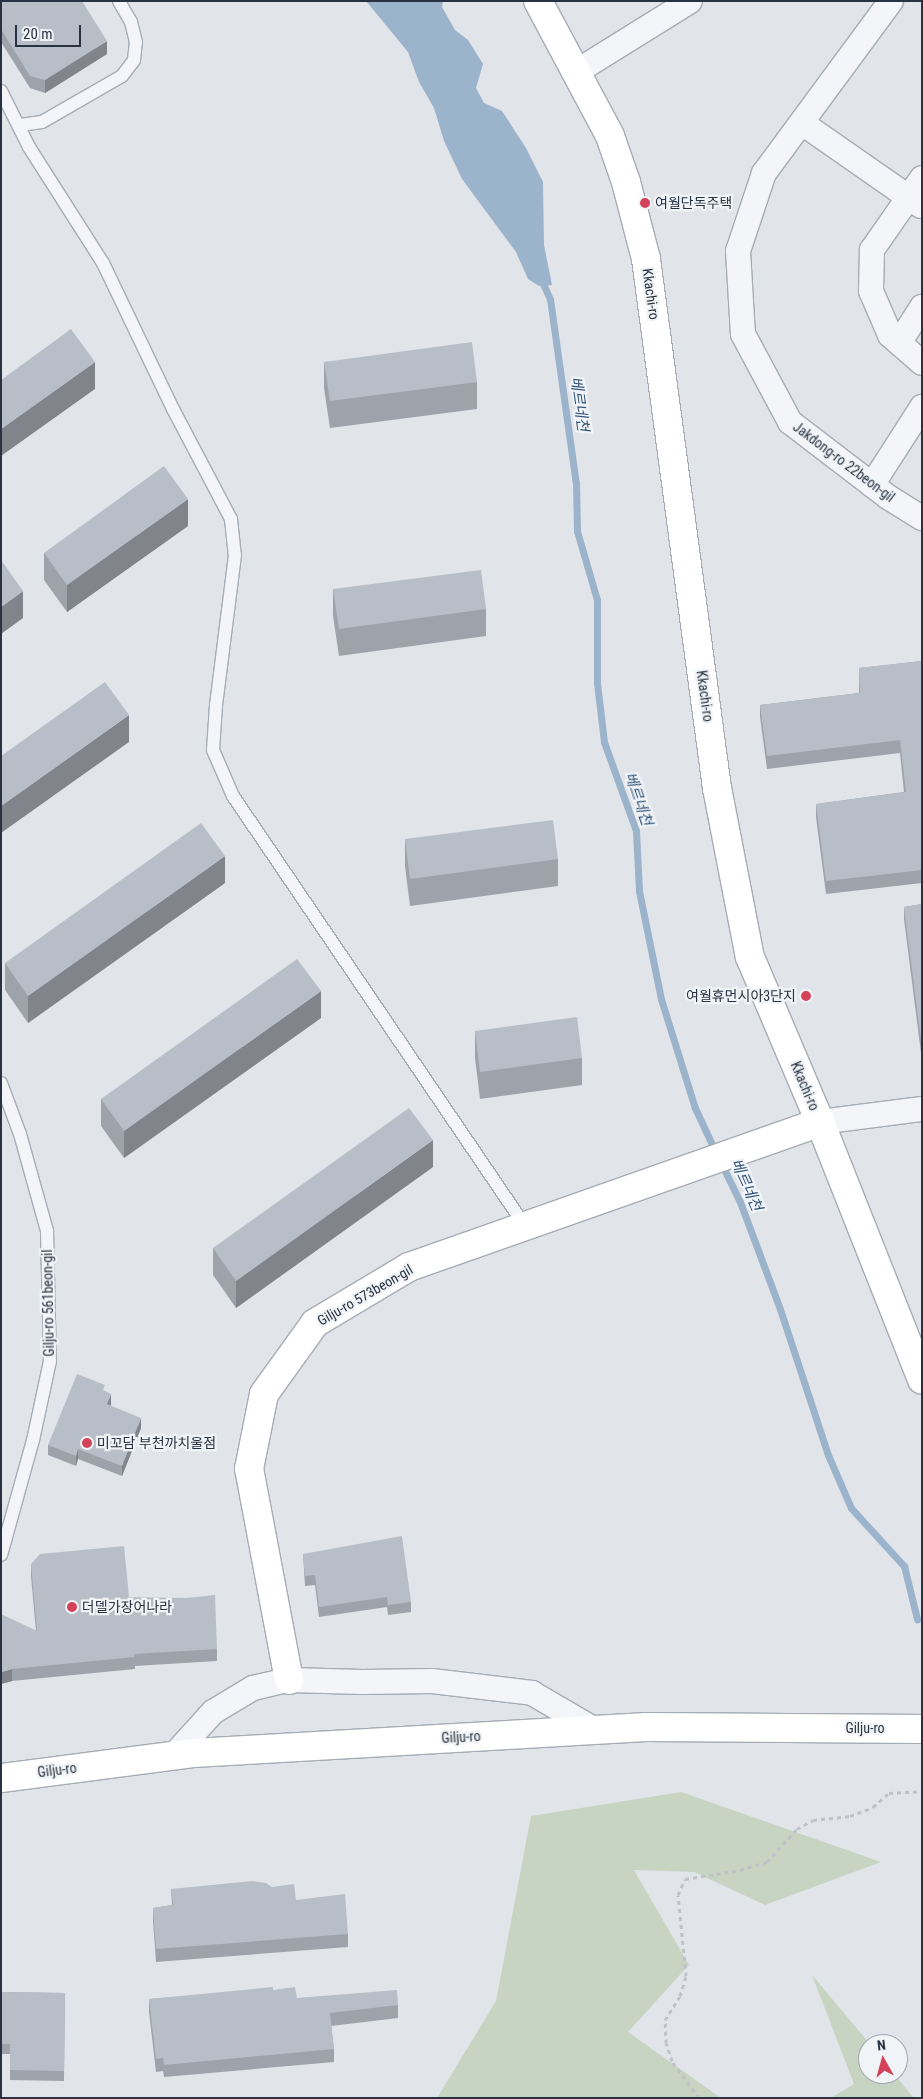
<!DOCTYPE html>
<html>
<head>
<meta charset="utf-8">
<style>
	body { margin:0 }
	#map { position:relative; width:923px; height:2099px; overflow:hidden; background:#e1e5ea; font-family:"Roboto Condensed","Noto Sans KR",sans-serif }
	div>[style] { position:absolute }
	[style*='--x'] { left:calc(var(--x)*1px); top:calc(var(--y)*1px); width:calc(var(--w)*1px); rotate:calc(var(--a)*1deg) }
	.green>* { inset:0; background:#c7d4c2 }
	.water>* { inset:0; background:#9bb3cb }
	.stream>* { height:7px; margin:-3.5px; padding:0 3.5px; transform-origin:3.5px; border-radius:3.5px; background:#9bb3cb }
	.path>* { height:3px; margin-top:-1.5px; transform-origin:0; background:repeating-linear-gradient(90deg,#bfc2c9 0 4px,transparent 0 8px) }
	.roads { filter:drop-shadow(1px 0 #a6acb4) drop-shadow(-1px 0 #a6acb4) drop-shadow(0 1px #a6acb4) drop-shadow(0 -1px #a6acb4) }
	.lane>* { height:12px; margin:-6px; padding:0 6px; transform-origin:6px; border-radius:6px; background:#f4f5f8 }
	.street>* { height:24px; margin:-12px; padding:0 12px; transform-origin:12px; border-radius:12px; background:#f4f5f8 }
	.secondary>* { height:28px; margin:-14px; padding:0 14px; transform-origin:14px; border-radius:14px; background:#fff }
	.wall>* { inset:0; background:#9ea3ab }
	.shaded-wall>* { inset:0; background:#81858b }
	.building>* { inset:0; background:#b8bec7 }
	.dots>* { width:14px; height:14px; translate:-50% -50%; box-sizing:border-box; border:2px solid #f1f4f7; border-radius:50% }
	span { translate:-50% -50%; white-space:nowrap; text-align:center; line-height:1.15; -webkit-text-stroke:4.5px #f1f4f7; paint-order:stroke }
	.poi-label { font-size:14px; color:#283242 }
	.left { translate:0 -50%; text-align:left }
	.right { translate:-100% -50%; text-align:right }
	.street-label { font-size:14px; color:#283242 }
	.water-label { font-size:15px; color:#315278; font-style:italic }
	.frame { position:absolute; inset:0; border:2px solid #283242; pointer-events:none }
	.north { position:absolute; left:858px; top:2034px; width:50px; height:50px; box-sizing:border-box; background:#f1f4f7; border:1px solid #a1a6af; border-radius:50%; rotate:353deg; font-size:14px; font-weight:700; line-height:20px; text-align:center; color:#283242 }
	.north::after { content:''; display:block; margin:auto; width:18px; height:22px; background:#d34259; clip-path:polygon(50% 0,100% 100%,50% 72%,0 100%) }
	.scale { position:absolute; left:15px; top:25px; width:66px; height:22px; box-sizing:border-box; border:2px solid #283242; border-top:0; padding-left:6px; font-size:15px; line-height:18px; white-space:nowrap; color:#283242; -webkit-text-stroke:4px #f1f4f7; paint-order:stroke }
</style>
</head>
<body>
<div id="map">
	<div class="green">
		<div style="clip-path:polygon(681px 1792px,881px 1862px,765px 1905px,694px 1872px,634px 1870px,689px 1965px,628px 2032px,721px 2098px,437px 2098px,496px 2001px,531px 1816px)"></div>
		<div style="clip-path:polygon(812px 1975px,870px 2044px,868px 2074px,894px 2074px,914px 2098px,831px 2098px,854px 2084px)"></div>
	</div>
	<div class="water">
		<div style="clip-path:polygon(366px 1px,443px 1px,442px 7px,455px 30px,468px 40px,483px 64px,476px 88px,484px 103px,502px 111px,526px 148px,543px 182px,544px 245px,552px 285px,539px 286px,528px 279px,516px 252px,462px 179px,444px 141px,434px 108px,419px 82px,408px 52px)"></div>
	</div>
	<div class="stream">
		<div style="--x:541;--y:279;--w:22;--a:66"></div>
		<div style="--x:550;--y:299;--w:186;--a:82"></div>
		<div style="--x:576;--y:483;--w:48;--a:88.8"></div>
		<div style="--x:577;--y:531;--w:72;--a:73.8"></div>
		<div style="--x:597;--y:600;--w:83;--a:90"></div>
		<div style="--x:597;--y:683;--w:59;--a:83.2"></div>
		<div style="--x:604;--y:742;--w:95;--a:70.2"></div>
		<div style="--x:636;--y:831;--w:60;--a:87.1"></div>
		<div style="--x:639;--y:891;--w:110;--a:78.5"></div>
		<div style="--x:661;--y:999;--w:114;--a:72.7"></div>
		<div style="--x:695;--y:1108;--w:50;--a:65"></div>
		<div style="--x:721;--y:1163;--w:43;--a:64"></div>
		<div style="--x:740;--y:1202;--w:114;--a:69.5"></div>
		<div style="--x:780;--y:1309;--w:154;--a:71.8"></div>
		<div style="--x:828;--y:1455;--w:58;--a:66.5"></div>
		<div style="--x:851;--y:1508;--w:79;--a:47.6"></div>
		<div style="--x:904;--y:1566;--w:55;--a:76.2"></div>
	</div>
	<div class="path">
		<div style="--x:699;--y:2098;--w:46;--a:-126.1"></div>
		<div style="--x:672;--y:2061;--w:19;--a:-108"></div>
		<div style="--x:666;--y:2043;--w:23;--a:-92"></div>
		<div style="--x:665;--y:2020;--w:28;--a:-58"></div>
		<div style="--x:680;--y:1996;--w:21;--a:-73"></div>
		<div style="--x:686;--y:1976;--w:81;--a:-95.6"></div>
		<div style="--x:678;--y:1895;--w:17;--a:-66"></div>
		<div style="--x:685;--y:1879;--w:56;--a:-9.3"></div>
		<div style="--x:740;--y:1870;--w:28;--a:-17"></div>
		<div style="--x:767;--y:1862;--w:45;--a:-47.7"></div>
		<div style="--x:797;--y:1829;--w:18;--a:-29"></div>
		<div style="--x:813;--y:1820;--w:37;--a:-6"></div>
		<div style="--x:850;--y:1816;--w:25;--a:-21"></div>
		<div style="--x:873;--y:1807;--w:21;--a:-41"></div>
		<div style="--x:889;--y:1793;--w:33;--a:-3"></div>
	</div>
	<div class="roads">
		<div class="lane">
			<div style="--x:1;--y:91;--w:63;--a:63.4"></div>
			<div style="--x:29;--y:147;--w:138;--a:57.5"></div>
			<div style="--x:103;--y:263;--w:162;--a:64.4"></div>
			<div style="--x:173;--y:409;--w:124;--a:62.2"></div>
			<div style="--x:231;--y:519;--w:36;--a:84"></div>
			<div style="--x:235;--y:555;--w:151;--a:97.2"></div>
			<div style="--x:216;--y:705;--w:45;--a:93.8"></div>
			<div style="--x:213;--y:750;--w:50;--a:66.5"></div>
			<div style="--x:233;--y:796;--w:520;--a:55.82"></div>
			<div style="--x:20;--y:125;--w:22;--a:-8"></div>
			<div style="--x:42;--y:122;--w:92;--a:-29.9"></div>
			<div style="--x:122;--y:76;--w:20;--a:-53"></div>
			<div style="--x:134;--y:60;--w:18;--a:-84"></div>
			<div style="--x:136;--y:42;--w:21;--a:-104"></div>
			<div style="--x:131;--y:22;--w:24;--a:-120"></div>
			<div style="--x:1;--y:1083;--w:54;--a:69.6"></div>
			<div style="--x:20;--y:1134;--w:101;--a:74.4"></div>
			<div style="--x:47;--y:1231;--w:130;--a:88.7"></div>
			<div style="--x:50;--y:1361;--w:81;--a:102.1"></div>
			<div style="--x:33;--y:1440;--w:119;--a:105.5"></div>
		</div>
		<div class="street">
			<div style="--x:891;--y:1;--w:214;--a:126.4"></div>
			<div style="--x:764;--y:173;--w:82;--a:108.4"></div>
			<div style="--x:738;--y:251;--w:83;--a:86.6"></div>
			<div style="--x:743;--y:334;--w:100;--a:61.9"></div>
			<div style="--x:790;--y:422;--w:123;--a:37.4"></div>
			<div style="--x:888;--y:497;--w:40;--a:32"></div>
			<div style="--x:576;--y:72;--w:134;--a:-31.9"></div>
			<div style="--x:802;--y:123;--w:145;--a:34.9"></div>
			<div style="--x:922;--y:178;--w:88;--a:124.8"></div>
			<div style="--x:872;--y:250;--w:41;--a:91.4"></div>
			<div style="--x:871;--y:291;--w:48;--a:66.6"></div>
			<div style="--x:890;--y:335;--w:43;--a:41.2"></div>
			<div style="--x:899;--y:343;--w:43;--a:-57.4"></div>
			<div style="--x:872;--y:485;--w:93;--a:-57.3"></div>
			<div style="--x:820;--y:1122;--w:103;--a:-7.3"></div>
			<div style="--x:174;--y:1755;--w:58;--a:-47.8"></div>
			<div style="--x:213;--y:1712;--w:47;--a:-31"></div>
			<div style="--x:253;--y:1688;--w:37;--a:-13"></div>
			<div style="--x:289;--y:1680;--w:73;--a:1.6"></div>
			<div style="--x:362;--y:1682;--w:70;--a:-0.8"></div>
			<div style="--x:432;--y:1681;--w:101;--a:6.8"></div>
			<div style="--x:532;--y:1693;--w:73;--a:30.4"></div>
		</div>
		<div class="secondary">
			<div style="--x:538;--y:1;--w:153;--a:61.9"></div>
			<div style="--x:610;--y:136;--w:49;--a:70.8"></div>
			<div style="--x:626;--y:182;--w:80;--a:75.4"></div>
			<div style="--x:646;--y:259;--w:534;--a:82.36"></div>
			<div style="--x:717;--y:788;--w:172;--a:79"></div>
			<div style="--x:750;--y:957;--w:179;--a:67"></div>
			<div style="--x:820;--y:1122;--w:277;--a:68.4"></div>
			<div style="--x:289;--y:1680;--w:215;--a:-100.7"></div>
			<div style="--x:249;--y:1469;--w:76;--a:-78.7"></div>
			<div style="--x:264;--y:1394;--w:87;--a:-54.3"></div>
			<div style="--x:315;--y:1323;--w:109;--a:-30.8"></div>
			<div style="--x:409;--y:1267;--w:436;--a:-19.4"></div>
			<div style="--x:1;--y:1778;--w:195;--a:-7.4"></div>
			<div style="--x:194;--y:1753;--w:453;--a:-3.3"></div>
			<div style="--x:646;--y:1727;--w:276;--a:0.4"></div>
		</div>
	</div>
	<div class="wall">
		<div style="clip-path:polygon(1px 1px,107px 54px,45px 93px,30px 88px,1px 42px)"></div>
		<div style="clip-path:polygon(324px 362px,477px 382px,477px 409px,330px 428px,324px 388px)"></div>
		<div style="clip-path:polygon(188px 526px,67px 612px,44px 580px,44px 553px)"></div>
		<div style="clip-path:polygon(333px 589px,486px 609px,486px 636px,339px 656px,333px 616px)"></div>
		<div style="clip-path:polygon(922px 661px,922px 883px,826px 894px,816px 817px,816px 804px,904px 792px,900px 753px,767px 769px,760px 717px,760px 705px,859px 693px,859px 668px)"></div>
		<div style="clip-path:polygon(405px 839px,558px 859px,558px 886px,410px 906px,405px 866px)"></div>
		<div style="clip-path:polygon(225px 883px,28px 1023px,5px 990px,5px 963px)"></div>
		<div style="clip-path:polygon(922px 904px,922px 1061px,904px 919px,904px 907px)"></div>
		<div style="clip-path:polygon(321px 1018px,124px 1158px,101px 1126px,101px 1099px)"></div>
		<div style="clip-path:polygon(475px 1031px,582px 1058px,582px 1085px,480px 1099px,475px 1058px)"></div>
		<div style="clip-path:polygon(433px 1167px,236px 1308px,213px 1275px,213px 1248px)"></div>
		<div style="clip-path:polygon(105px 1391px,111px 1404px,111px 1406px,141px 1428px,122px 1476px,78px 1459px,76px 1466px,48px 1455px,48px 1445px)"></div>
		<div style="clip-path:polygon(303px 1554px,411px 1602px,411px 1612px,388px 1615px,387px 1607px,319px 1617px,315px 1585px,305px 1586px)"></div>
		<div style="clip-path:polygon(31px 1564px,129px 1597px,217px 1649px,217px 1661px,135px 1666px,135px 1669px,12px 1681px,1px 1684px,36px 1631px,31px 1576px)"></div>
		<div style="clip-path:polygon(272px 1887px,296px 1900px,348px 1934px,348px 1947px,156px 1962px,153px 1921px,153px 1908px,172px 1905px,171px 1889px)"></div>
		<div style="clip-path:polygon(273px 1990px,297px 1998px,398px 2005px,398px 2018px,331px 2026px,334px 2049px,334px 2062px,164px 2077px,163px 2071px,156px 2072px,149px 2012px,149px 1999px)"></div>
		<div style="clip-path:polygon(1px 1992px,65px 1993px,64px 2081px,10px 2080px,10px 2054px,1px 2054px)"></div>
	</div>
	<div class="shaded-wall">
		<div style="clip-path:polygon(107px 41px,107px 54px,45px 93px,45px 80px)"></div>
		<div style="clip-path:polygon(95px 362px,95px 389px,1px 456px,1px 429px)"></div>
		<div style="clip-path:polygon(188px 499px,188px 526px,67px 612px,67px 585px)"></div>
		<div style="clip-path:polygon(23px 591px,23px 618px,1px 634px,1px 607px)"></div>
		<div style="clip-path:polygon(129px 715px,129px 742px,1px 833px,1px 806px)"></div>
		<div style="clip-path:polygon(225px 856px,225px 883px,28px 1023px,28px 996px)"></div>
		<div style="clip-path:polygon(321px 991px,321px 1018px,124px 1158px,124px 1131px)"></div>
		<div style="clip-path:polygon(433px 1140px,433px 1167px,236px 1308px,236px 1281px)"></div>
		<div style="clip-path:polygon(111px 1394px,111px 1404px,107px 1414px,107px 1404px)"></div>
		<div style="clip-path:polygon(141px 1418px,141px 1428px,122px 1476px,122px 1466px)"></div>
		<div style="clip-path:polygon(78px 1449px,78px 1459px,76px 1466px,76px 1456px)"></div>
		<div style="clip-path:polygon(12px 1669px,12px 1681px,1px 1684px,1px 1672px)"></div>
	</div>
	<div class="building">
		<div style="clip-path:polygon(1px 1px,82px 1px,107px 41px,45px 80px,30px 76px,1px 29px)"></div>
		<div style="clip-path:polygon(71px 329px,95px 362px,1px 429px,1px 380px)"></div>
		<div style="clip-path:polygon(472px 342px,477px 382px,330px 401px,324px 362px)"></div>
		<div style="clip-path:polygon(164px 466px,188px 499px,67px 585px,44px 553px)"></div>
		<div style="clip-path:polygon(1px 560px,23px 591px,1px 607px)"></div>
		<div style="clip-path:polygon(481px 570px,486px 609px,339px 629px,333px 589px)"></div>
		<div style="clip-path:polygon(922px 661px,922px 870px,826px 881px,816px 804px,906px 792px,900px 740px,767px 756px,760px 705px,860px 693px,859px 668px)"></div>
		<div style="clip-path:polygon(105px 682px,129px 715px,1px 806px,1px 756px)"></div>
		<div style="clip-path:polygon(553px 820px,558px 859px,410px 879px,405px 839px)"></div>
		<div style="clip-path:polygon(201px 823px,225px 856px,28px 996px,5px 963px)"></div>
		<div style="clip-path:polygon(922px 904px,922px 1048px,904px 907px)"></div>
		<div style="clip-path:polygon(297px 959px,321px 991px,124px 1131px,101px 1099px)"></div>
		<div style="clip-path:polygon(577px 1017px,582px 1058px,480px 1072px,475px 1031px)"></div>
		<div style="clip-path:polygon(409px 1108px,433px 1140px,236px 1281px,213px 1248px)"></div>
		<div style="clip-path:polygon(77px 1374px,105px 1385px,103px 1390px,111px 1394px,107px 1404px,141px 1418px,122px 1466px,78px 1449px,76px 1456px,48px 1445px)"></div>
		<div style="clip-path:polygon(402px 1536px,411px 1602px,388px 1605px,387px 1597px,319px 1607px,315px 1575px,305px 1576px,303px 1554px)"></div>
		<div style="clip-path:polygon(124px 1546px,129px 1597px,187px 1598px,215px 1595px,217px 1649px,134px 1654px,135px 1657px,12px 1669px,1px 1672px,1px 1614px,37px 1631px,31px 1564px,40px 1554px)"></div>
		<div style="clip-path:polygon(252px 1881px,266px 1883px,272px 1887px,294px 1884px,296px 1900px,345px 1894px,348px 1934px,156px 1949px,153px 1908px,173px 1905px,171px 1889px)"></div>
		<div style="clip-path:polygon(273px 1987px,273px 1990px,295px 1987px,297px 1998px,397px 1990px,398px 2005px,330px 2013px,334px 2049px,164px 2065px,163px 2058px,156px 2059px,149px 1999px)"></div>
		<div style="clip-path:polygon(1px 1992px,65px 1993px,64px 2071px,10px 2070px,10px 2044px,1px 2044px)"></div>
	</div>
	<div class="dots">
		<div style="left:645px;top:203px;background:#d34259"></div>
		<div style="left:806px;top:996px;background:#d34259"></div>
		<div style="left:87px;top:1443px;background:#d34259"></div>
		<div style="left:72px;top:1607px;background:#d34259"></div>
	</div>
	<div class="poi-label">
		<span class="left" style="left:655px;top:203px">여월단독주택</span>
		<span class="right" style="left:796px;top:996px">여월휴먼시아3단지</span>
		<span class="left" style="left:97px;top:1443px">미꼬담 부천까치울점</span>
		<span class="left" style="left:82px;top:1607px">더델가장어나라</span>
	</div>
	<div class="street-label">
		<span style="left:651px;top:294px;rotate:82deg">Kkachi-ro</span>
		<span style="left:844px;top:462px;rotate:37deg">Jakdong-ro 22beon-gil</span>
		<span style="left:705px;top:696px;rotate:82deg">Kkachi-ro</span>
		<span style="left:805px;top:1086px;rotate:67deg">Kkachi-ro</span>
		<span style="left:365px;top:1295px;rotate:-30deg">Gilju-ro 573beon-gil</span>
		<span style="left:48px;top:1303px;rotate:-91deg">Gilju-ro 561beon-gil</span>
		<span style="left:865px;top:1728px">Gilju-ro</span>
		<span style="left:461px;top:1737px;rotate:-3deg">Gilju-ro</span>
		<span style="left:57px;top:1770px;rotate:-7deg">Gilju-ro</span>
	</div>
	<div class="water-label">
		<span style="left:579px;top:404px;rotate:82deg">베르네천</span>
		<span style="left:638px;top:799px;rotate:71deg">베르네천</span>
		<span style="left:746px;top:1185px;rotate:66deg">베르네천</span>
	</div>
	<div class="frame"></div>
	<div class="north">N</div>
	<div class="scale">20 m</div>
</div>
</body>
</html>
